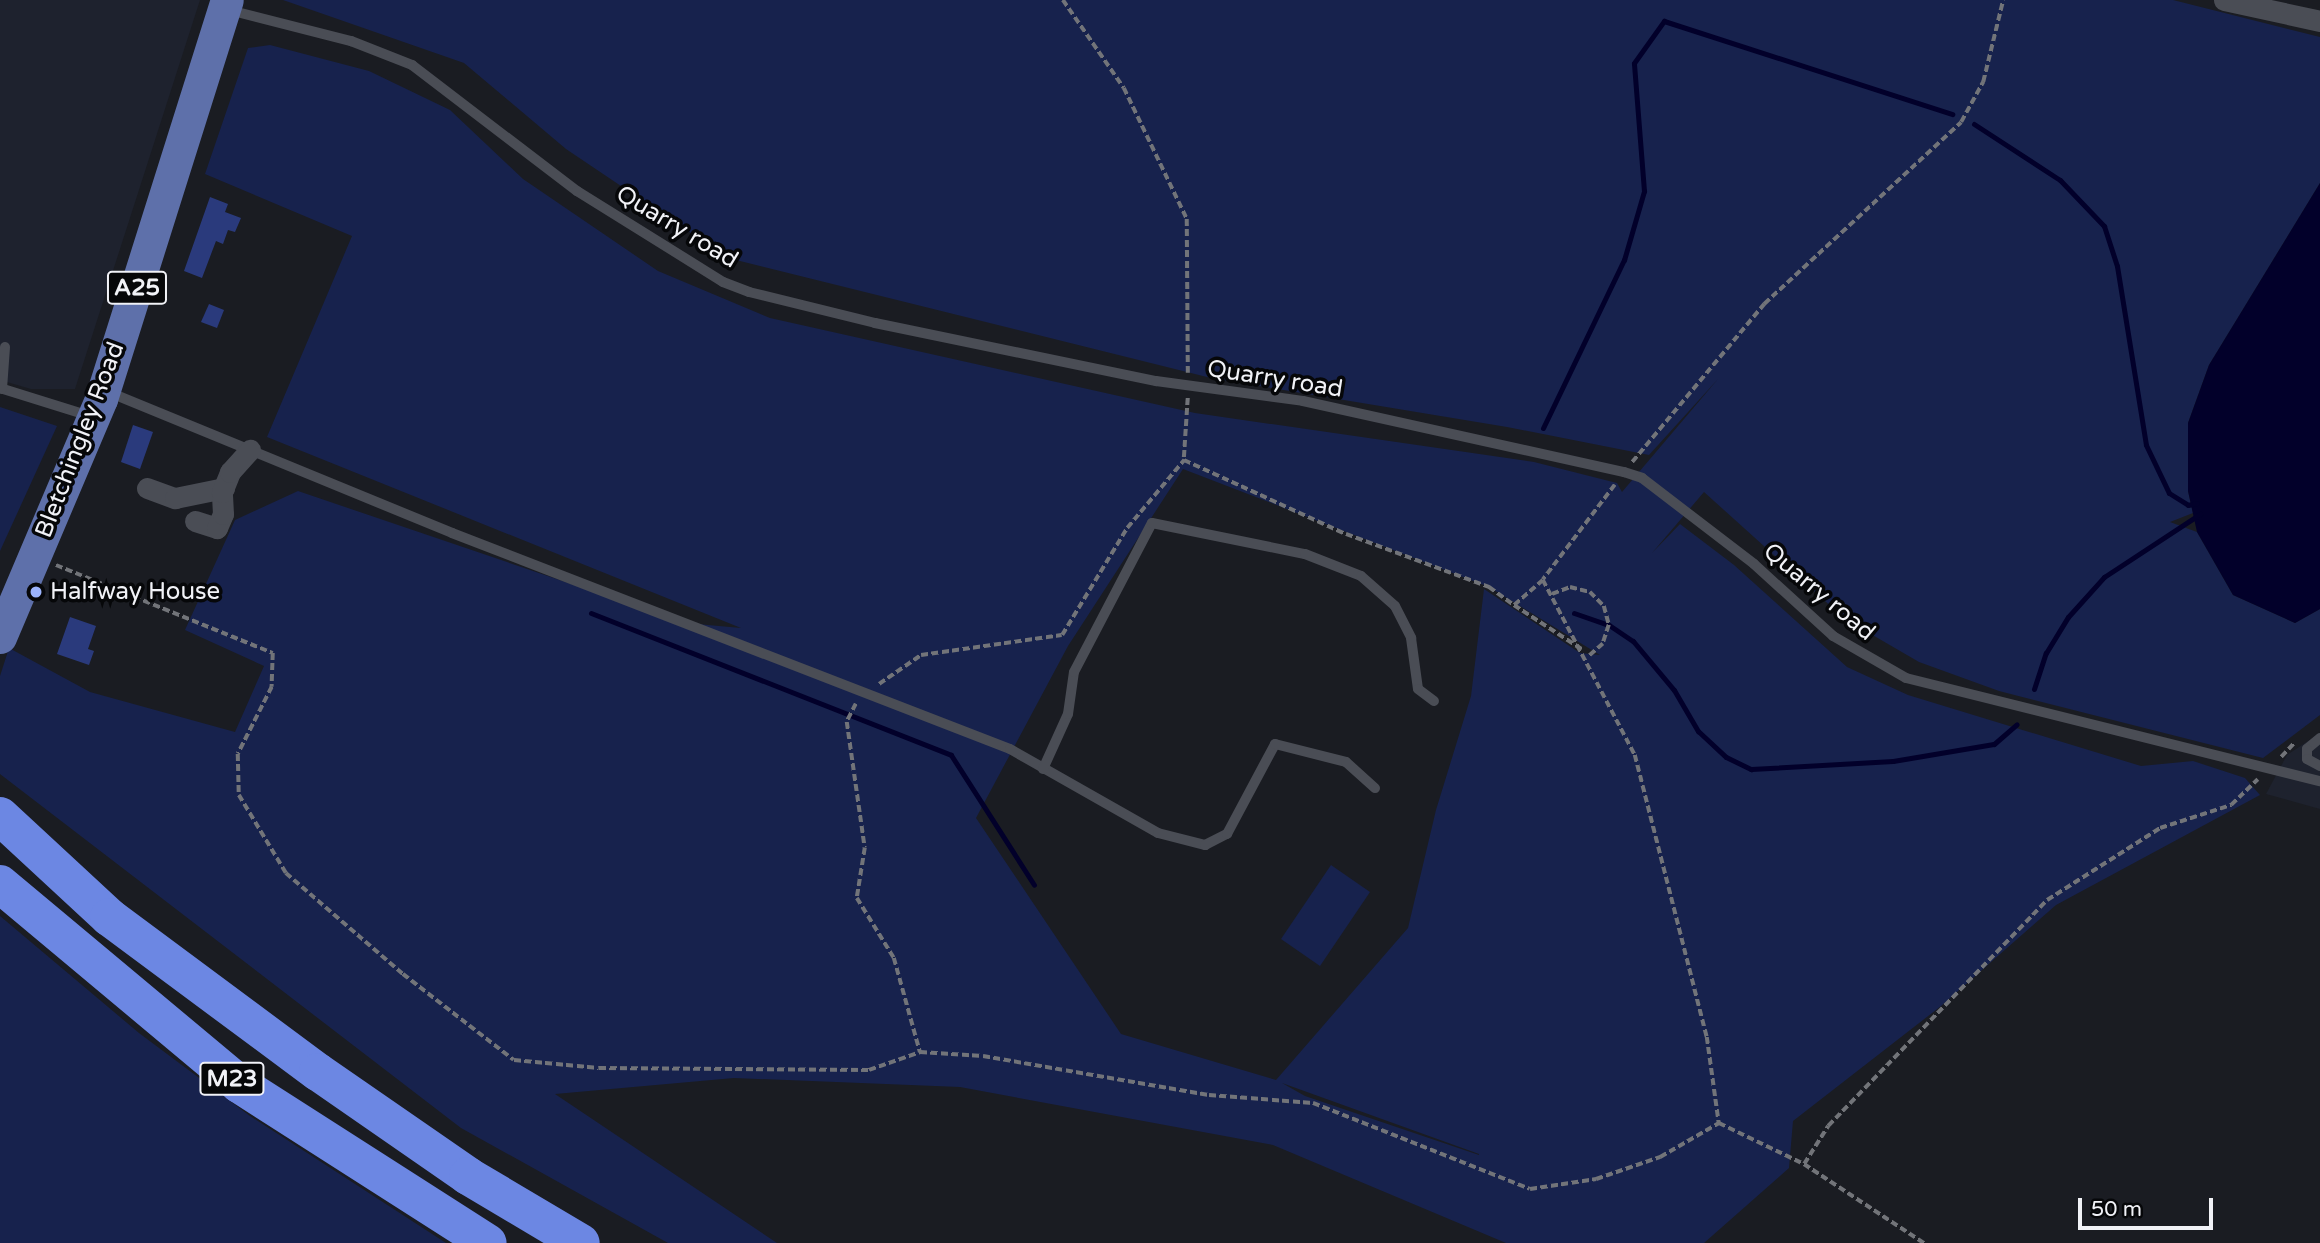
<!DOCTYPE html>
<html>
<head>
<meta charset="utf-8">
<style>
	body { margin:0 }
	#map { position:relative; width:2320px; height:1243px; overflow:hidden; background:#1a1c22; font-family:"Varela Round",sans-serif }
	div>[style] { position:absolute }
	[style*='--x'] { left:calc(var(--x)*1px); top:calc(var(--y)*1px); width:calc(var(--w)*1px); rotate:calc(var(--a)*1deg) }
	.built>* { inset:0; background:#1e222e }
	.green>* { inset:0; background:#17224d }
	.water>* { inset:0; background:#02002a }
	.stream>* { height:5px; margin:-2.5px; padding:0 2.5px; transform-origin:2.5px; border-radius:2.5px; background:#02002a }
	.building>* { inset:0; background:#2a3a7c }
	.path>* { height:3.5px; margin-top:-1.75px; transform-origin:0; background:repeating-linear-gradient(90deg,#727479 0 7px,transparent 0 10.5px) }
	.service>* { height:10px; margin:-5px; padding:0 5px; transform-origin:5px; border-radius:5px; background:#4a4d55 }
	.minor>* { height:21px; margin:-10.5px; padding:0 10.5px; transform-origin:10.5px; border-radius:10.5px; background:#4a4d55 }
	.primary>* { height:33px; margin:-16.5px; padding:0 16.5px; transform-origin:16.5px; border-radius:16.5px; background:#5e70aa }
	.motorway>* { height:38px; margin:-19px; padding:0 19px; transform-origin:19px; border-radius:19px; background:#6c87e3 }
	.dots>* { width:19px; height:19px; translate:-50% -50%; box-sizing:border-box; border:4px solid #060709; border-radius:50% }
	span { translate:-50% -50%; white-space:nowrap; text-align:center; line-height:1.15; -webkit-text-stroke:7px #060709; paint-order:stroke }
	.shield-label span { padding:2px 5px; background:#060709; border:2px solid; border-radius:5px; -webkit-text-stroke-width:0 }
	.shield-label { font-size:23px; color:#f1f2f7; font-weight:700 }
	.street-label { font-size:24px; color:#f1f2f7 }
	.poi-label { font-size:24px; color:#f1f2f7 }
	.left { translate:0 -50%; text-align:left }
	.scale { position:absolute; left:2078px; top:1198px; width:135px; height:32px; box-sizing:border-box; border:4px solid #f1f2f7; border-top:0; padding-left:9px; font-size:21px; line-height:24px; white-space:nowrap; color:#f1f2f7; -webkit-text-stroke:5px #060709; paint-order:stroke }
</style>
</head>
<body>
<div id="map">
	<div class="built">
		<div style="clip-path:polygon(0 0,200px 0,75px 389px,31px 389px,0 380px)"></div>
		<div style="clip-path:polygon(2320px 733px,2320px 809px,2266px 794px,2287px 755px)"></div>
	</div>
	<div class="green">
		<div style="clip-path:polygon(evenodd,283px 0,2173px 0,2320px 37px,2320px 183px,2209px 365px,2188px 423px,2188px 491px,2193px 513px,2170px 522px,2197px 532px,2233px 595px,2295px 623px,2320px 609px,2320px 715px,2263px 758px,1999px 691px,1919px 662px,1845px 619px,1704px 492px,1652px 553px,1680px 524px,1734px 565px,1847px 667px,1908px 695px,2141px 766px,2193px 761px,2245px 778px,2260px 795px,2056px 905px,1941px 1006px,1793px 1121px,1789px 1168px,1704px 1243px,1506px 1243px,1273px 1145px,960px 1087px,734px 1078px,555px 1094px,777px 1243px,668px 1243px,461px 1128px,0 774px,0 676px,9px 648px,90px 692px,235px 732px,264px 666px,185px 630px,235px 520px,298px 491px,686px 623px,741px 628px,267px 437px,352px 236px,205px 174px,248px 48px,270px 45px,369px 71px,450px 110px,523px 179px,658px 271px,770px 318px,1195px 413px,1534px 462px,1617px 483px,1622px 492px,1718px 379px,1649px 455px,1507px 427px,1211px 378px,728px 258px,566px 149px,464px 63px,283px 0,1183px 469px,1489px 587px,1600px 655px,1580px 653px,1484px 589px,1471px 696px,1436px 810px,1408px 928px,1276px 1080px,1121px 1034px,976px 818px,1068px 646px,1183px 469px,283px 0,1282px 1083px,1479px 1154px,1479px 1155px,1305px 1096px,1282px 1083px)"></div>
		<div style="clip-path:polygon(0 407px,57px 426px,0 551px)"></div>
		<div style="clip-path:polygon(1331px 865px,1370px 892px,1320px 966px,1281px 939px)"></div>
		<div style="clip-path:polygon(0 916px,139px 1033px,250px 1116px,446px 1243px,0 1243px)"></div>
	</div>
	<div class="water">
		<div style="clip-path:polygon(2320px 183px,2320px 609px,2295px 623px,2233px 595px,2197px 532px,2188px 491px,2188px 423px,2209px 365px)"></div>
	</div>
	<div class="stream">
		<div style="--x:1974;--y:124;--w:103;--a:33.1"></div>
		<div style="--x:2060;--y:180;--w:64;--a:46.3"></div>
		<div style="--x:2104;--y:226;--w:42;--a:72"></div>
		<div style="--x:2117;--y:266;--w:181;--a:80.8"></div>
		<div style="--x:2146;--y:445;--w:53;--a:64.4"></div>
		<div style="--x:2169;--y:493;--w:22;--a:32"></div>
		<div style="--x:2188;--y:505;--w:9;--a:-13"></div>
		<div style="--x:1543;--y:428;--w:187;--a:-64.3"></div>
		<div style="--x:1624;--y:260;--w:72;--a:-73.8"></div>
		<div style="--x:1644;--y:191;--w:128;--a:-94.5"></div>
		<div style="--x:1634;--y:63;--w:52;--a:-54.5"></div>
		<div style="--x:1664;--y:21;--w:303;--a:17.9"></div>
		<div style="--x:591;--y:613;--w:387;--a:21.5"></div>
		<div style="--x:951;--y:755;--w:154;--a:57.4"></div>
		<div style="--x:1574;--y:613;--w:37;--a:19"></div>
		<div style="--x:1609;--y:625;--w:29;--a:34"></div>
		<div style="--x:1633;--y:641;--w:64;--a:50.1"></div>
		<div style="--x:1674;--y:690;--w:48;--a:59.7"></div>
		<div style="--x:1698;--y:731;--w:38;--a:43"></div>
		<div style="--x:1726;--y:757;--w:28;--a:26"></div>
		<div style="--x:1751;--y:769;--w:142;--a:-3.2"></div>
		<div style="--x:1893;--y:761;--w:102;--a:-9.6"></div>
		<div style="--x:1994;--y:744;--w:30;--a:-41"></div>
		<div style="--x:2034;--y:689;--w:38;--a:-72"></div>
		<div style="--x:2046;--y:653;--w:42;--a:-58.6"></div>
		<div style="--x:2068;--y:617;--w:54;--a:-48"></div>
		<div style="--x:2104;--y:577;--w:115;--a:-33.3"></div>
	</div>
	<div class="building">
		<div style="clip-path:polygon(210px 197px,228px 204px,225px 212px,241px 218px,235px 232px,228px 230px,223px 244px,216px 241px,202px 278px,184px 271px)"></div>
		<div style="clip-path:polygon(209px 304px,224px 310px,217px 328px,201px 322px)"></div>
		<div style="clip-path:polygon(133px 425px,153px 432px,140px 469px,121px 462px)"></div>
		<div style="clip-path:polygon(70px 617px,96px 626px,88px 649px,94px 651px,89px 665px,57px 654px)"></div>
	</div>
	<div class="path">
		<div style="--x:1063;--y:0;--w:107;--a:55.3"></div>
		<div style="--x:1124;--y:88;--w:145;--a:64.3"></div>
		<div style="--x:1187;--y:219;--w:154;--a:89.6"></div>
		<div style="--x:1188;--y:398;--w:62;--a:93.7"></div>
		<div style="--x:1184;--y:460;--w:178;--a:24.6"></div>
		<div style="--x:1346;--y:534;--w:153;--a:20.3"></div>
		<div style="--x:1489;--y:587;--w:31;--a:36"></div>
		<div style="--x:1514;--y:605;--w:38;--a:-41"></div>
		<div style="--x:1632;--y:462;--w:206;--a:-50.1"></div>
		<div style="--x:1764;--y:304;--w:268;--a:-42.7"></div>
		<div style="--x:1961;--y:122;--w:46;--a:-61.2"></div>
		<div style="--x:1983;--y:82;--w:84;--a:-76.3"></div>
		<div style="--x:1615;--y:485;--w:119;--a:127.2"></div>
		<div style="--x:1543;--y:580;--w:198;--a:62.3"></div>
		<div style="--x:1635;--y:755;--w:291;--a:75.7"></div>
		<div style="--x:1707;--y:1037;--w:87;--a:82.1"></div>
		<div style="--x:1719;--y:1123;--w:94;--a:25.8"></div>
		<div style="--x:1804;--y:1164;--w:144;--a:33.4"></div>
		<div style="--x:56;--y:565;--w:234;--a:22.1"></div>
		<div style="--x:273;--y:653;--w:34;--a:92"></div>
		<div style="--x:272;--y:687;--w:75;--a:116.9"></div>
		<div style="--x:238;--y:754;--w:41;--a:88.6"></div>
		<div style="--x:239;--y:795;--w:91;--a:58.9"></div>
		<div style="--x:286;--y:873;--w:155;--a:40.8"></div>
		<div style="--x:403;--y:974;--w:140;--a:37.8"></div>
		<div style="--x:514;--y:1060;--w:85;--a:5.4"></div>
		<div style="--x:599;--y:1068;--w:270;--a:0.4"></div>
		<div style="--x:869;--y:1070;--w:54;--a:-19.4"></div>
		<div style="--x:920;--y:1052;--w:63;--a:3.6"></div>
		<div style="--x:983;--y:1056;--w:229;--a:9.8"></div>
		<div style="--x:1209;--y:1095;--w:104;--a:4.4"></div>
		<div style="--x:1313;--y:1103;--w:233;--a:21.6"></div>
		<div style="--x:1530;--y:1189;--w:67;--a:-8.6"></div>
		<div style="--x:1596;--y:1179;--w:68;--a:-19"></div>
		<div style="--x:1660;--y:1157;--w:68;--a:-30"></div>
		<div style="--x:1552;--y:594;--w:19;--a:-21"></div>
		<div style="--x:1570;--y:587;--w:21;--a:14"></div>
		<div style="--x:1590;--y:592;--w:20;--a:45"></div>
		<div style="--x:1604;--y:606;--w:20;--a:75"></div>
		<div style="--x:1609;--y:625;--w:20;--a:108"></div>
		<div style="--x:1603;--y:644;--w:20;--a:139"></div>
		<div style="--x:1514;--y:605;--w:82;--a:33.1"></div>
		<div style="--x:879;--y:684;--w:51;--a:-34.6"></div>
		<div style="--x:921;--y:655;--w:142;--a:-8.1"></div>
		<div style="--x:1062;--y:635;--w:125;--a:-58.7"></div>
		<div style="--x:1127;--y:528;--w:89;--a:-50"></div>
		<div style="--x:856;--y:704;--w:20;--a:117"></div>
		<div style="--x:847;--y:722;--w:127;--a:81.9"></div>
		<div style="--x:865;--y:848;--w:51;--a:99.1"></div>
		<div style="--x:857;--y:898;--w:70;--a:58.3"></div>
		<div style="--x:894;--y:958;--w:98;--a:74.5"></div>
		<div style="--x:2281;--y:757;--w:19;--a:-47"></div>
		<div style="--x:1804;--y:1164;--w:45;--a:-57.7"></div>
		<div style="--x:1828;--y:1126;--w:315;--a:-45.9"></div>
		<div style="--x:2047;--y:900;--w:134;--a:-32.5"></div>
		<div style="--x:2160;--y:828;--w:75;--a:-17.9"></div>
		<div style="--x:2231;--y:805;--w:37;--a:-44"></div>
	</div>
	<div class="service">
		<div style="--x:229;--y:10;--w:126;--a:14.3"></div>
		<div style="--x:351;--y:41;--w:66;--a:21.5"></div>
		<div style="--x:412;--y:65;--w:208;--a:37.4"></div>
		<div style="--x:577;--y:191;--w:172;--a:31.9"></div>
		<div style="--x:723;--y:282;--w:28;--a:21"></div>
		<div style="--x:749;--y:292;--w:130;--a:13.8"></div>
		<div style="--x:875;--y:323;--w:287;--a:11.7"></div>
		<div style="--x:1156;--y:381;--w:148;--a:7.7"></div>
		<div style="--x:1303;--y:401;--w:329;--a:12.5"></div>
		<div style="--x:1624;--y:472;--w:19;--a:18"></div>
		<div style="--x:1642;--y:478;--w:141;--a:37.5"></div>
		<div style="--x:1754;--y:564;--w:107;--a:42.3"></div>
		<div style="--x:1833;--y:636;--w:84;--a:29.9"></div>
		<div style="--x:1906;--y:678;--w:427;--a:14"></div>
		<div style="--x:0;--y:388;--w:94;--a:17.3"></div>
		<div style="--x:2;--y:389;--w:42;--a:-85.9"></div>
		<div style="--x:106;--y:391;--w:374;--a:22.3"></div>
		<div style="--x:452;--y:533;--w:598;--a:21.16"></div>
		<div style="--x:1010;--y:749;--w:170;--a:29.6"></div>
		<div style="--x:1158;--y:833;--w:49;--a:14.3"></div>
		<div style="--x:1205;--y:845;--w:25;--a:-27"></div>
		<div style="--x:1227;--y:834;--w:102;--a:-61.9"></div>
		<div style="--x:1275;--y:744;--w:73;--a:14.2"></div>
		<div style="--x:1346;--y:762;--w:39;--a:42"></div>
		<div style="--x:2320;--y:738;--w:17;--a:140"></div>
		<div style="--x:2307;--y:749;--w:10;--a:90"></div>
		<div style="--x:2307;--y:759;--w:15;--a:28"></div>
		<div style="--x:1043;--y:769;--w:60;--a:-65.6"></div>
		<div style="--x:1068;--y:714;--w:42;--a:-81.9"></div>
		<div style="--x:1074;--y:672;--w:168;--a:-62.4"></div>
		<div style="--x:1152;--y:523;--w:156;--a:11.5"></div>
		<div style="--x:1305;--y:554;--w:60;--a:21.4"></div>
		<div style="--x:1361;--y:576;--w:45;--a:41.4"></div>
		<div style="--x:1395;--y:606;--w:36;--a:63"></div>
		<div style="--x:1411;--y:638;--w:51;--a:82.2"></div>
		<div style="--x:1418;--y:689;--w:20;--a:37"></div>
	</div>
	<div class="minor">
		<div style="--x:2224;--y:0;--w:98;--a:12.3"></div>
		<div style="--x:147;--y:488;--w:30;--a:20"></div>
		<div style="--x:175;--y:498;--w:50;--a:-11.5"></div>
		<div style="--x:195;--y:521;--w:23;--a:18"></div>
		<div style="--x:217;--y:528;--w:15;--a:-67"></div>
		<div style="--x:223;--y:514;--w:22;--a:-93"></div>
		<div style="--x:222;--y:492;--w:22;--a:-68"></div>
		<div style="--x:230;--y:472;--w:30;--a:-48"></div>
	</div>
	<div class="primary">
		<div style="--x:0;--y:637;--w:259;--a:-67"></div>
		<div style="--x:101;--y:399;--w:418;--a:-72.5"></div>
	</div>
	<div class="motorway">
		<div style="--x:0;--y:816;--w:149;--a:42.8"></div>
		<div style="--x:109;--y:917;--w:260;--a:36.6"></div>
		<div style="--x:318;--y:1072;--w:183;--a:34.7"></div>
		<div style="--x:468;--y:1176;--w:131;--a:30.7"></div>
		<div style="--x:0;--y:884;--w:312;--a:39.9"></div>
		<div style="--x:239;--y:1084;--w:295;--a:32.6"></div>
	</div>
	<div class="dots">
		<div style="left:36px;top:592px;background:#9cb4fd"></div>
	</div>
	<div class="shield-label">
		<span style="left:137px;top:288px">A25</span>
		<span style="left:232px;top:1079px">M23</span>
	</div>
	<div class="street-label">
		<span style="left:677px;top:227px;rotate:31deg">Quarry road</span>
		<span style="left:1275px;top:379px;rotate:9deg">Quarry road</span>
		<span style="left:80px;top:440px;rotate:-69deg">Bletchingley Road</span>
		<span style="left:1819px;top:592px;rotate:40deg">Quarry road</span>
	</div>
	<div class="poi-label">
		<span class="left" style="left:50px;top:592px">Halfway House</span>
	</div>
	<div class="scale">50 m</div>
</div>
</body>
</html>
